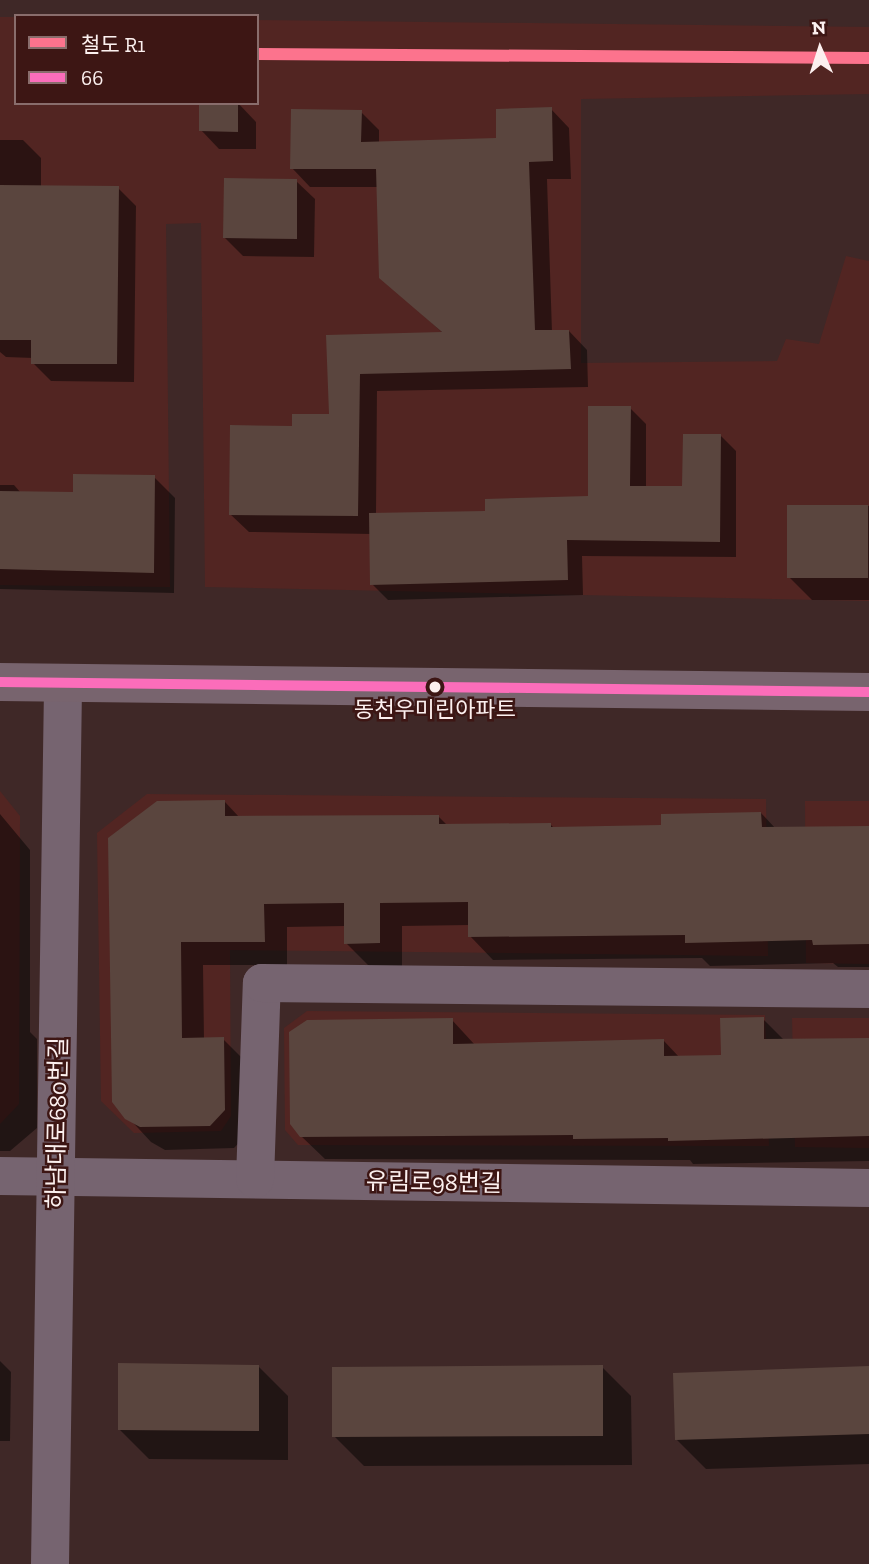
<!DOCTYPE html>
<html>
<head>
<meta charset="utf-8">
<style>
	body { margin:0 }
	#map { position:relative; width:869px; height:1564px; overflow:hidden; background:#3f2827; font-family:"Zilla Slab","Noto Sans KR",serif }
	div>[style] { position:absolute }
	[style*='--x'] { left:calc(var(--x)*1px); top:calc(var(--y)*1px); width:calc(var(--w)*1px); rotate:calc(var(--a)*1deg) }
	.built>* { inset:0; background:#522522 }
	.shadow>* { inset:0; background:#0007 }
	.building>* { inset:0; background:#5a453e }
	.minor>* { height:38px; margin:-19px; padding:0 19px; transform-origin:19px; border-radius:19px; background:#766470 }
	.major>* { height:38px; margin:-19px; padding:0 19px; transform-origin:19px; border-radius:19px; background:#78646e }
	.bus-1>* { height:10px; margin:-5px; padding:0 5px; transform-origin:5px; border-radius:5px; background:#fb6dba }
	.rail-1>* { height:12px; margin:-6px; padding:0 6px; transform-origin:6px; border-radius:6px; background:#fc738d }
	.dots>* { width:19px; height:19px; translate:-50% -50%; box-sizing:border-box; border:4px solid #3d1614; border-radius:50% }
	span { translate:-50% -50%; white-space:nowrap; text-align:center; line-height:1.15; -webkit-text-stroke:5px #3d1614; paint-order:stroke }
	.bus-label { font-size:22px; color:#fcf0ef }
	.street-label { font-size:24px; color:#fcf0ef }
	.legend { position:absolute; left:14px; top:14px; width:245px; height:91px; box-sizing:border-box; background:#3d1614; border:2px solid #896d6c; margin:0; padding:9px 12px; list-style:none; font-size:21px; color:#fcf0ef }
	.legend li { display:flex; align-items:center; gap:14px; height:35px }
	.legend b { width:35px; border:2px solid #896d6c }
	.north { position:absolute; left:785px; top:14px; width:70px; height:70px; -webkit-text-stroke:5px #3d1614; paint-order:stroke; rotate:357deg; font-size:19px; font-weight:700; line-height:28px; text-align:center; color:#fcf0ef }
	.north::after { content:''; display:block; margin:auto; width:24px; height:32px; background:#fcf0ef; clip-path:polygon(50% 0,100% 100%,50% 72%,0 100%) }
</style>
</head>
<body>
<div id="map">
	<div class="built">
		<div style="clip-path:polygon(0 17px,16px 17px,16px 103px,257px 103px,257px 20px,869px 27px,869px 94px,581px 99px,581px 363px,777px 361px,786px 339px,819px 344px,846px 256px,869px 261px,869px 601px,205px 587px,201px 223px,166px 224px,170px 587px,0 585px)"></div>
		<div style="clip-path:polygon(0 791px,20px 816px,19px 1104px,0 1124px)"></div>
		<div style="clip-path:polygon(147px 794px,766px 799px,768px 956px,230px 950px,231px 1116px,221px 1131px,134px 1133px,101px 1101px,97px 833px)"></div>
		<div style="clip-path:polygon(805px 801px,869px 801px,869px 964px,806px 963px)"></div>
		<div style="clip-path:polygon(307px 1011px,765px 1015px,769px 1146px,298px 1145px,285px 1130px,284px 1028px)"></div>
		<div style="clip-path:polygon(792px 1018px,869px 1018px,869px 1148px,795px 1147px)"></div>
	</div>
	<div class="shadow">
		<div style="clip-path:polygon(238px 103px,256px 122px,256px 149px,219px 149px,201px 130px)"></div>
		<div style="clip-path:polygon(551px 109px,569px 128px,571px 179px,547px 179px,552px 332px,569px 331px,587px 350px,588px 387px,377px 391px,376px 515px,487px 513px,590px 498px,630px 408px,646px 424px,646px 488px,684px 488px,720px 435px,736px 451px,736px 557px,582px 556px,583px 595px,388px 600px,372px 584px,371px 534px,249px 532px,230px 514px,294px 428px,331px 416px,328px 337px,444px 334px,381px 277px,378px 187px,310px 187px,292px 168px,361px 112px,379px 130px,379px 143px,498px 139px)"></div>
		<div style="clip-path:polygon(0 140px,23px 140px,41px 158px,41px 187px,118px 188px,136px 206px,134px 382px,51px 381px,33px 363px,33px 358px,6px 357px,0 352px)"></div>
		<div style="clip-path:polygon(296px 181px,315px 199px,314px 257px,243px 256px,225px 238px)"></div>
		<div style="clip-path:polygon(154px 477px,175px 498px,174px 593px,0 589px,0 485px,14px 485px,21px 493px,74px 493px)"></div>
		<div style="clip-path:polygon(869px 506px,869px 600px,812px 600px,789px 577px,788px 507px)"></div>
		<div style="clip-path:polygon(225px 802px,240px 818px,439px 817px,447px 825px,550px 824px,555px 829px,663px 827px,761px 813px,776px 829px,869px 828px,869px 967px,838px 967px,833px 963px,710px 966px,702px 958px,493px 960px,470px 936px,470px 925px,402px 926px,402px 966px,369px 966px,346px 943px,345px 926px,287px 927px,287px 965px,203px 965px,204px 1039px,223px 1039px,246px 1062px,247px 1134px,234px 1148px,165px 1150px,151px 1142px,114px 1102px)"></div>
		<div style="clip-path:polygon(0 814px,30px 850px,30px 1032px,37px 1039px,37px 1128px,10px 1151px,0 1151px)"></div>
		<div style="clip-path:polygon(763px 1019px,785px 1041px,869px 1040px,869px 1161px,693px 1164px,690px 1160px,325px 1159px,301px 1136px,452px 1020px,475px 1045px,664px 1041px,680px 1058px,723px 1057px)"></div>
		<div style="clip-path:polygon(0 1361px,11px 1372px,10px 1441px,0 1441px)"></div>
		<div style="clip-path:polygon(258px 1366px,288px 1396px,288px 1460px,149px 1459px,119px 1429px)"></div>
		<div style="clip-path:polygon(602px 1367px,631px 1396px,632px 1465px,364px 1466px,334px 1436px)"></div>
		<div style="clip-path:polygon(869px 1368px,869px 1464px,706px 1469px,677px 1440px)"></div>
	</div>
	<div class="building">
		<div style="clip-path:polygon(199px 103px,238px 103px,238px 132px,199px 131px)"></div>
		<div style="clip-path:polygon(552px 107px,553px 161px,529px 162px,535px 330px,569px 330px,571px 369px,360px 374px,358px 516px,229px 515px,230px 425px,292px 426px,292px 414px,329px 414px,326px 335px,442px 332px,379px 278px,376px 169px,290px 169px,291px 109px,362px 110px,361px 142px,496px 138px,496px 109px)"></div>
		<div style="clip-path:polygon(224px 178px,297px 179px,297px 239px,223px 238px)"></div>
		<div style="clip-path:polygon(0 185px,119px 186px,117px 364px,31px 364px,31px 340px,0 340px)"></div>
		<div style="clip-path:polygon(588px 406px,631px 406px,630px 486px,682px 486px,683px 434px,721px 434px,720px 542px,567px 540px,568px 580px,370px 585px,369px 513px,485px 511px,485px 499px,588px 496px)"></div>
		<div style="clip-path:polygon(73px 474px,155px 475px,154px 573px,0 569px,0 491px,73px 492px)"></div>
		<div style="clip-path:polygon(787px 505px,868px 505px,868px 578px,787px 578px)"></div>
		<div style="clip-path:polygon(225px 800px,225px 816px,439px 815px,439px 824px,551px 823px,551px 827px,661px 825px,661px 814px,761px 812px,762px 827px,869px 826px,869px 944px,813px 945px,812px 940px,685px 943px,685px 935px,468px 937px,468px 902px,380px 903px,380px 943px,344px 944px,344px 903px,264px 904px,265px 942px,181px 942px,182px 1038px,224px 1037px,225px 1110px,210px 1126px,140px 1127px,125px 1119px,112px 1102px,108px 838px,157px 801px)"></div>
		<div style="clip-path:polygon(764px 1017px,764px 1039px,869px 1038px,869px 1136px,668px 1141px,668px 1138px,573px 1139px,573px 1135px,300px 1137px,290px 1124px,289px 1032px,307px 1020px,453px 1018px,453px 1044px,664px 1039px,664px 1056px,721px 1055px,720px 1018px)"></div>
		<div style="clip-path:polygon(118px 1363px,259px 1365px,259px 1431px,118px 1430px)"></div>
		<div style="clip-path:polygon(603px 1365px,603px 1436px,332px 1437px,332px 1367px)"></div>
		<div style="clip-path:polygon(869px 1366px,869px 1434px,675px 1440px,673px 1373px)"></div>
	</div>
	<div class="minor">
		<div style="--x:0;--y:1176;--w:869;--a:0.79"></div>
		<div style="--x:255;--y:1179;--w:196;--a:-88"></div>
		<div style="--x:262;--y:983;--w:607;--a:0.57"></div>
		<div style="--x:50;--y:1564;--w:881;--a:-89.15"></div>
	</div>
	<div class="major">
		<div style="--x:0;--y:682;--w:869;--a:0.66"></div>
	</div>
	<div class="bus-1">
		<div style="--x:0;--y:682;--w:869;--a:0.66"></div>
	</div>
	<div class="rail-1">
		<div style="--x:257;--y:54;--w:612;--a:0.37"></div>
	</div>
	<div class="dots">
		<div style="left:435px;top:687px;background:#fcf0ef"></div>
	</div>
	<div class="bus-label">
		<span style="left:435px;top:710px">동천우미린아파트</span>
	</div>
	<div class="street-label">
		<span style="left:57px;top:1123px;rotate:-89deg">하남대로680번길</span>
		<span style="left:434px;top:1182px;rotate:1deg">유림로98번길</span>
	</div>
	<ul class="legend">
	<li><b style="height:9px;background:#fc738d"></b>철도 R1</li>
	<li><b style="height:9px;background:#fb6dba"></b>66</li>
	</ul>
	<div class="north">N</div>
</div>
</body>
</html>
